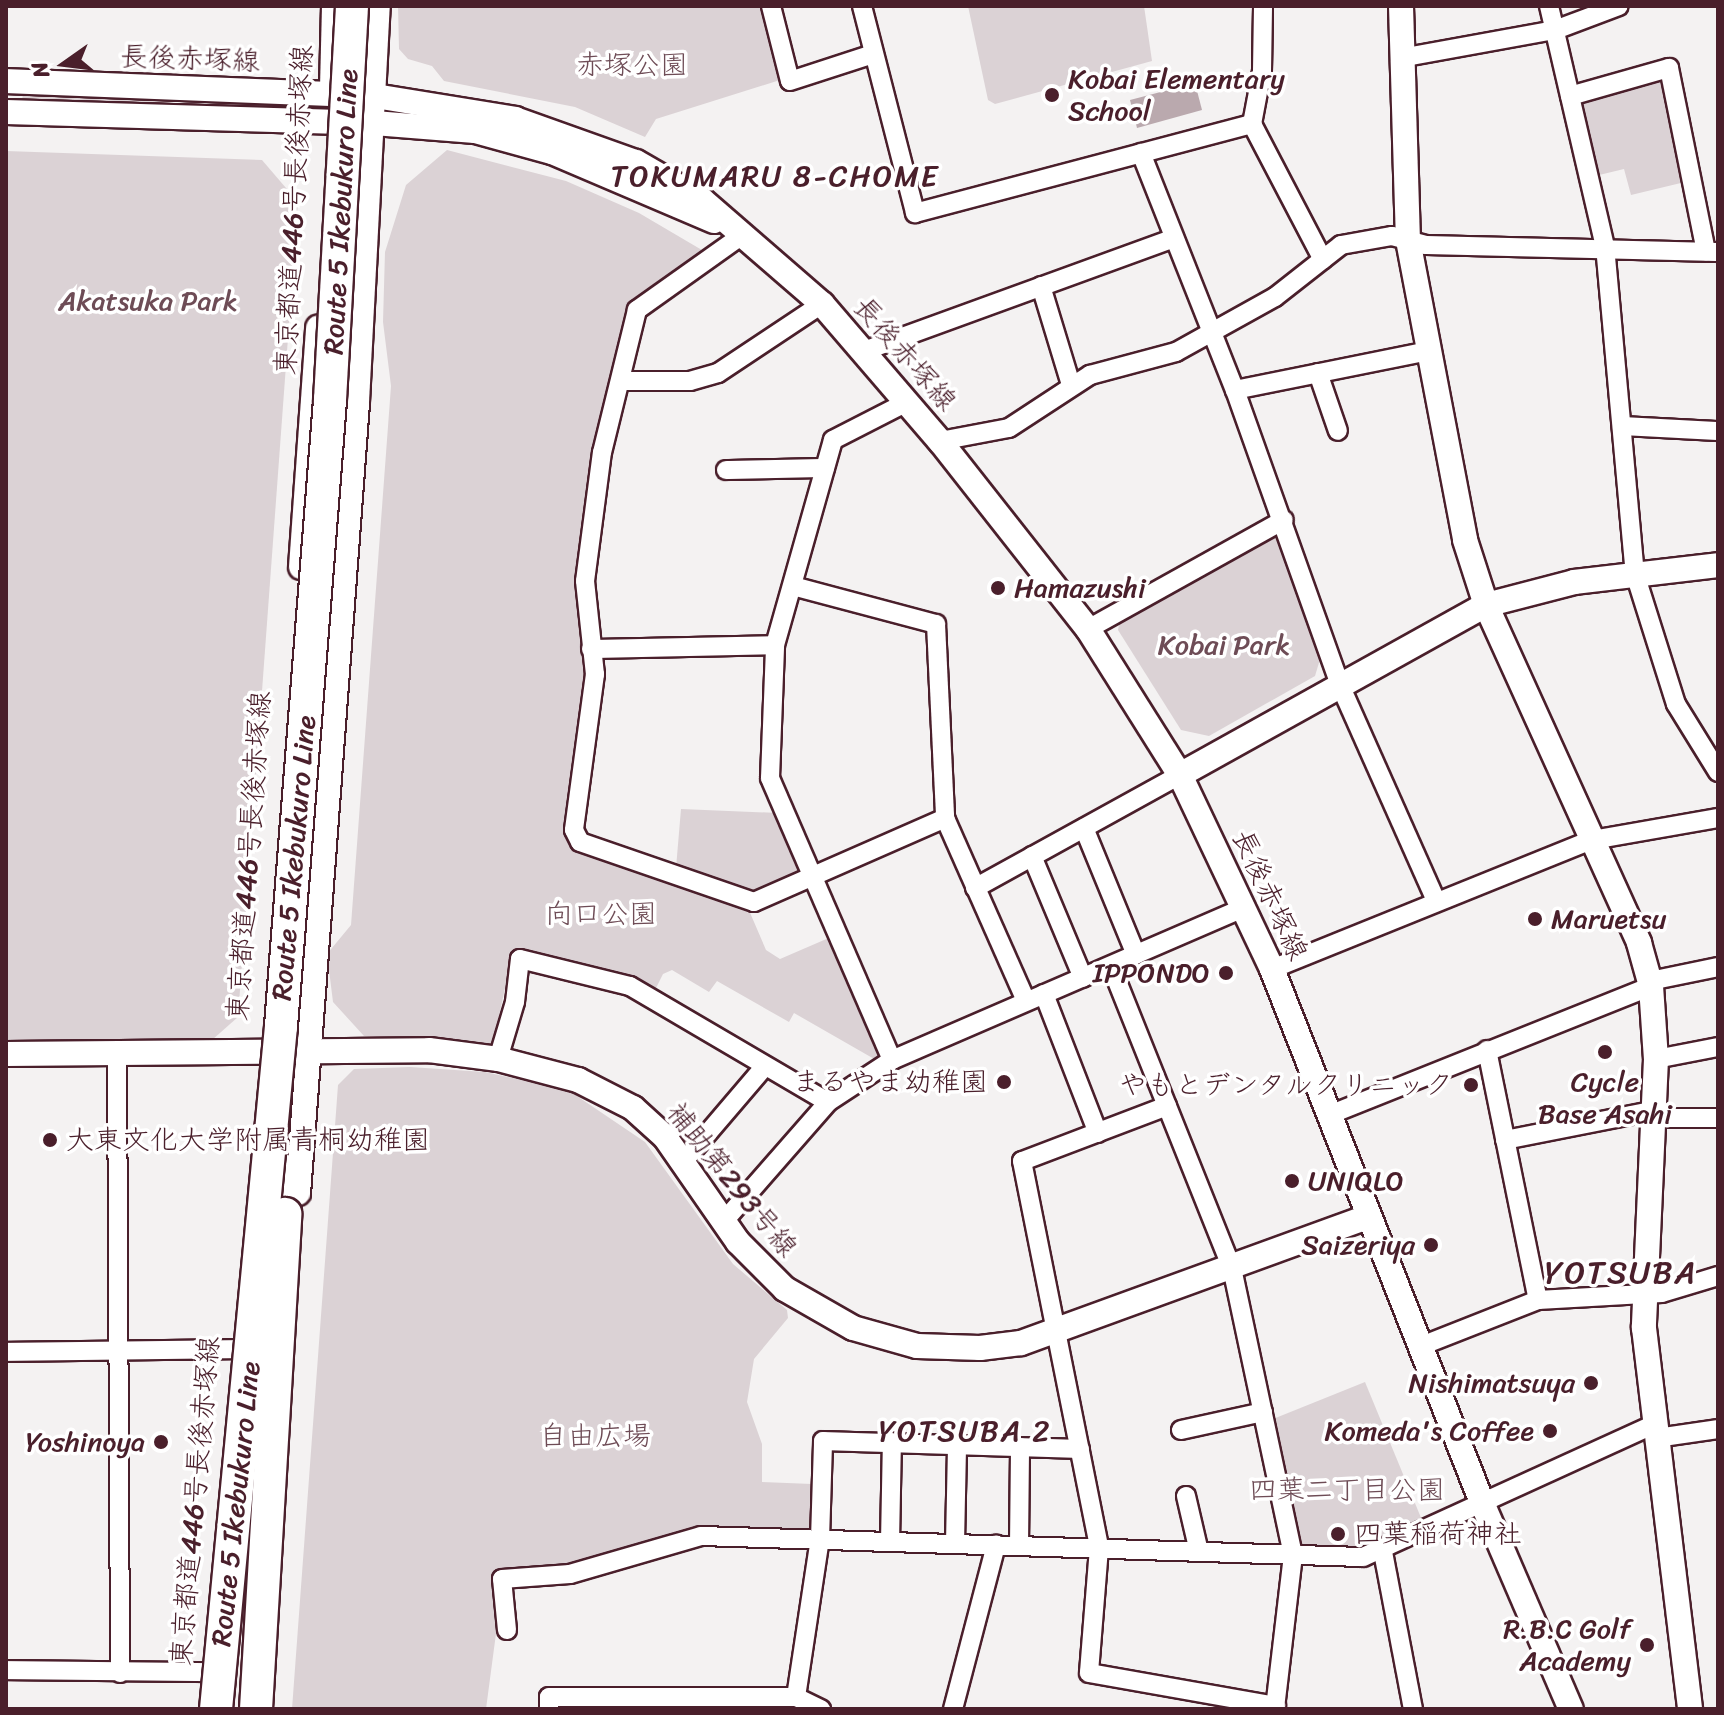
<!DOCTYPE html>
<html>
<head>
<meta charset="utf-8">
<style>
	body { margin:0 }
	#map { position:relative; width:1724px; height:1715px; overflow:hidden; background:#f4f2f2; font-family:Sriracha,"Klee One",sans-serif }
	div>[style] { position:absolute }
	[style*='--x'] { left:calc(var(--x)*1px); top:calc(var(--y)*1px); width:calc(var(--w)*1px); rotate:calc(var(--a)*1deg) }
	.green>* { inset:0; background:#dbd2d5 }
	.water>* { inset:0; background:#baa9ae }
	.roads { filter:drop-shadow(2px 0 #4a1f2b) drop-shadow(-2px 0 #4a1f2b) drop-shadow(0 2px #4a1f2b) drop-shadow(0 -2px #4a1f2b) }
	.street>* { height:18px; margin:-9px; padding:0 9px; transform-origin:9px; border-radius:9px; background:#fff }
	.secondary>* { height:24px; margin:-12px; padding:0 12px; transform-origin:12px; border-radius:12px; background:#fff }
	.highway>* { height:32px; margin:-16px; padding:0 16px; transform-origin:16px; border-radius:16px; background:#fff }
	.bridges { filter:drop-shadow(2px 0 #4a1f2b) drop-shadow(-2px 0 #4a1f2b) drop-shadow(0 2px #4a1f2b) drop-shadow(0 -2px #4a1f2b) }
	.highway-bridge>* { height:32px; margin:-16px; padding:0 16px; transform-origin:16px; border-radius:16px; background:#fff }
	.dots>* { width:22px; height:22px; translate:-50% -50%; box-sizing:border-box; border:4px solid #fff; border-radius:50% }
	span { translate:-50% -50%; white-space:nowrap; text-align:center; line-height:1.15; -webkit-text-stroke:7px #fff; paint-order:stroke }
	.street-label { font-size:28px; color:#4a1f2b }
	.park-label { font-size:28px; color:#6e4c56 }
	.poi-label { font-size:28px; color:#4a1f2b }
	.left { translate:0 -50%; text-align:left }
	.right { translate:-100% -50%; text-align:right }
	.neighbourhood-label { font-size:30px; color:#4a1f2b; letter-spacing:2px }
	.quarter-label { font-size:32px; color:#4a1f2b; letter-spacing:2px }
	.frame { position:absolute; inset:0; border:8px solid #4a1f2b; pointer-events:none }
	.north { position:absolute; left:24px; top:24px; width:80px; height:80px; -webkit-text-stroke:6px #fff; paint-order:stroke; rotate:256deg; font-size:22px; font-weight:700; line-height:32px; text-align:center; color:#4a1f2b }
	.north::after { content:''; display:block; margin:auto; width:28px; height:36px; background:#4a1f2b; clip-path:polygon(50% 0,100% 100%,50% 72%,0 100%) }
</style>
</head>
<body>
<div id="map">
	<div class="green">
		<div style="clip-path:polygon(398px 6px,762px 6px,780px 80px,656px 119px,645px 137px,575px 107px,444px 81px,432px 66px,408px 59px,399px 49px)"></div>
		<div style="clip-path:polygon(968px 6px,1144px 6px,1152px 61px,995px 104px,988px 100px)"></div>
		<div style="clip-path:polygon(1656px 78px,1665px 84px,1685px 182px,1631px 195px,1624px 169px,1595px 176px,1580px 108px,1584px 99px)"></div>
		<div style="clip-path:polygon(23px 93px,130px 95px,169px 104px,277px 108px,276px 112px,22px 101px)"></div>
		<div style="clip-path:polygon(447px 150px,566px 181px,639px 213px,707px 253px,648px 294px,610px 379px,593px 458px,577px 579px,588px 673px,566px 830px,748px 908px,766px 950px,780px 959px,831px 937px,881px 1054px,876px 1060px,794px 1013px,789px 1022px,717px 981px,709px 992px,672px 970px,663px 974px,654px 992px,513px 951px,493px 1044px,364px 1036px,333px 1002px,327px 954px,351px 925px,391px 386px,383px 322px,385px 252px,406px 185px)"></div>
		<div style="clip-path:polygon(6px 151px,262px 160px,298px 202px,238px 1017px,212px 1040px,6px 1042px)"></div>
		<div style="clip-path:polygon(1270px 537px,1279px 538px,1321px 656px,1315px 676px,1209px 736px,1181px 730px,1118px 630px,1120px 620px)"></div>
		<div style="clip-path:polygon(681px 809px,778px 813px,801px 867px,798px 875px,748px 892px,676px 868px)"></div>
		<div style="clip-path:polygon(410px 1067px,485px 1072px,568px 1090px,645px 1142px,733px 1264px,787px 1310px,788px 1318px,754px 1359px,747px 1402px,762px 1444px,762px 1482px,812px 1484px,812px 1526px,806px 1531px,703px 1529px,557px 1569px,493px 1574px,497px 1626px,486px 1709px,292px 1709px,338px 1085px,354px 1069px)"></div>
		<div style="clip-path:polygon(1365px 1382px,1424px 1525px,1364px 1549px,1307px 1548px,1299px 1541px,1273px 1419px)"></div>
	</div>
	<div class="water">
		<div style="clip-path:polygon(1195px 83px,1202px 110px,1137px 128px,1130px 100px)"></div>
	</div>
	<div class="roads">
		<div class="street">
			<div style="--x:771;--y:6;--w:77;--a:75.8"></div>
			<div style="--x:790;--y:81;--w:87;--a:-18"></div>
			<div style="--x:862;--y:6;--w:214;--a:75.6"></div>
			<div style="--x:915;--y:213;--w:349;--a:-14.8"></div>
			<div style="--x:1252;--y:124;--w:153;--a:62.4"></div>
			<div style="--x:1549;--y:6;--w:246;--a:76.9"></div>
			<div style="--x:1605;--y:246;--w:329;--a:84.8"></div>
			<div style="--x:1635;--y:574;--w:136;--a:72.5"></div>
			<div style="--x:1676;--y:704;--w:80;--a:58.3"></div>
			<div style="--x:1406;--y:57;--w:151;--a:-10.3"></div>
			<div style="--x:1555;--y:30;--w:68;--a:-20.6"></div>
			<div style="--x:1570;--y:96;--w:103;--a:-15.8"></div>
			<div style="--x:1669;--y:68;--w:187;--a:78.6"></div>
			<div style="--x:1252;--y:124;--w:54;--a:-79.3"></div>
			<div style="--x:1262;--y:71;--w:65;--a:-89.1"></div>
			<div style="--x:1141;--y:153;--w:255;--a:68.4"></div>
			<div style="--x:1235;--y:390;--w:313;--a:70.4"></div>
			<div style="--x:1340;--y:685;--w:236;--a:66"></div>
			<div style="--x:741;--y:236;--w:128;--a:144.6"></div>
			<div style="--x:637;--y:310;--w:146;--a:103.8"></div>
			<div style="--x:602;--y:452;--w:130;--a:97.5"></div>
			<div style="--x:585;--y:581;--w:94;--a:83.9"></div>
			<div style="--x:595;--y:674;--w:157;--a:97.7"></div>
			<div style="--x:574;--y:830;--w:13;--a:63"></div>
			<div style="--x:580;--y:842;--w:184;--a:19"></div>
			<div style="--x:754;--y:902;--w:209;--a:-23.7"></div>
			<div style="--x:1041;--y:286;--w:103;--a:73.1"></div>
			<div style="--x:864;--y:351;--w:330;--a:-20"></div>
			<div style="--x:1318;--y:373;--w:61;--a:71"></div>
			<div style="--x:621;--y:381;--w:69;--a:0"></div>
			<div style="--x:690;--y:381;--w:29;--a:-16"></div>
			<div style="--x:718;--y:373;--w:125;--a:-33.6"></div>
			<div style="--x:1235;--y:390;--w:198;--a:-11.4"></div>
			<div style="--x:1622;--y:426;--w:96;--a:3"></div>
			<div style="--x:940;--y:441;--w:70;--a:-10.7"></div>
			<div style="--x:1009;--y:428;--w:97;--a:-33.2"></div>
			<div style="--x:1090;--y:375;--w:89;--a:-15"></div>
			<div style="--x:1176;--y:352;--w:113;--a:-29.1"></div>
			<div style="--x:1275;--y:297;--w:84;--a:-38.2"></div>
			<div style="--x:1341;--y:245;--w:52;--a:-10"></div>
			<div style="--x:1392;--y:236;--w:34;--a:15"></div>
			<div style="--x:1425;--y:245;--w:293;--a:1.4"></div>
			<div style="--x:726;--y:470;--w:99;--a:-1.2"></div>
			<div style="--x:793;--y:586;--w:148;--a:14.9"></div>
			<div style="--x:936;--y:624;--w:194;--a:87.3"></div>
			<div style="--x:945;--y:818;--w:200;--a:66.1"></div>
			<div style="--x:1088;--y:629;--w:224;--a:-29.1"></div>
			<div style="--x:591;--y:649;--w:184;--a:-1.2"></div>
			<div style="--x:1084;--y:828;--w:137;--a:67.7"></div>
			<div style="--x:1032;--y:856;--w:132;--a:67.3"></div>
			<div style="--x:975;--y:888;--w:234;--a:-28.9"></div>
			<div style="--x:1111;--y:966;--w:325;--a:68.2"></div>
			<div style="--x:1232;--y:1268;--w:293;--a:78"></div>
			<div style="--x:1293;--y:1555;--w:155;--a:96.7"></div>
			<div style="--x:1272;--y:969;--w:345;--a:-22"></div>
			<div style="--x:1592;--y:840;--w:128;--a:-9.9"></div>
			<div style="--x:1650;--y:981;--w:69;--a:-11.6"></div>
			<div style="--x:1044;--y:994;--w:149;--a:68.8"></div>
			<div style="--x:1487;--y:1050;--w:255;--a:78.5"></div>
			<div style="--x:117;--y:1055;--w:618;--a:89.72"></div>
			<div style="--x:498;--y:1059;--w:59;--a:-73.4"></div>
			<div style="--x:515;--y:1002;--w:43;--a:-83.4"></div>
			<div style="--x:520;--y:959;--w:113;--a:13.8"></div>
			<div style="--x:630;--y:986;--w:229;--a:30.4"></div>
			<div style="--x:1656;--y:1059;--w:63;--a:-11"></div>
			<div style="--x:892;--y:1060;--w:307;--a:-113.4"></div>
			<div style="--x:770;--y:778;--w:133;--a:-87.8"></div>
			<div style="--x:775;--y:645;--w:213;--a:-74.2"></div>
			<div style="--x:833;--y:440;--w:83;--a:-27.2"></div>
			<div style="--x:1167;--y:1106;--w:155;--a:159.2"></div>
			<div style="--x:1022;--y:1161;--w:395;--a:78.7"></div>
			<div style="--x:1099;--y:1548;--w:125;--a:94.6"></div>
			<div style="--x:1089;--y:1673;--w:190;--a:10"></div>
			<div style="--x:1329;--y:1115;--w:347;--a:-21.8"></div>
			<div style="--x:1651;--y:1118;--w:67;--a:0"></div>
			<div style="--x:1505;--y:1140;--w:150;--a:-11.2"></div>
			<div style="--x:684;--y:1161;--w:125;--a:-49.5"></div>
			<div style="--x:724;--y:1221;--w:158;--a:-48.8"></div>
			<div style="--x:828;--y:1102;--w:77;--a:-33.3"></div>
			<div style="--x:892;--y:1060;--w:385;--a:-23.4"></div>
			<div style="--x:1421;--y:1346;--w:126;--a:-21.5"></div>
			<div style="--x:1538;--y:1300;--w:124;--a:-3.2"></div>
			<div style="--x:1662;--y:1293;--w:59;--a:-16.9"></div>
			<div style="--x:6;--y:1352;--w:232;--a:-0.7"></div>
			<div style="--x:1181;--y:1430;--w:84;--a:-12.4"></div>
			<div style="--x:1656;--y:1438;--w:63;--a:-8.3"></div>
			<div style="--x:1186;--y:1496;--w:57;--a:76.9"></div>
			<div style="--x:890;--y:1542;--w:100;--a:-88.9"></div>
			<div style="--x:955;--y:1543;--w:97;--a:-88.8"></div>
			<div style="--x:1019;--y:1546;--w:99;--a:-89.4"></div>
			<div style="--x:1383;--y:1552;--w:160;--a:79.2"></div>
			<div style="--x:507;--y:1630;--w:51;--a:-95.6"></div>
			<div style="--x:502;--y:1579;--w:68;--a:-4.2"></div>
			<div style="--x:570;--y:1574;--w:136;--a:-16.2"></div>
			<div style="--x:701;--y:1536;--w:662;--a:1.82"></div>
			<div style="--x:1363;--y:1557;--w:321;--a:-24.5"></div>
			<div style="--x:6;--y:1670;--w:205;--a:0.6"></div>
			<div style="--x:796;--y:1697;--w:160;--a:-81.4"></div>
			<div style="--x:820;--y:1539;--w:98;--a:-88.2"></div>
			<div style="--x:823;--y:1441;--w:257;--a:1.8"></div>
			<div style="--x:549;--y:1709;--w:12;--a:-90"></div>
			<div style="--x:549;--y:1697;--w:247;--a:0"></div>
			<div style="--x:796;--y:1697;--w:28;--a:26"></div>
			<div style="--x:953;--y:1709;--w:170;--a:-75.3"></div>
		</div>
		<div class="secondary">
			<div style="--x:1401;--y:6;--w:234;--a:88.3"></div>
			<div style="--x:1408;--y:240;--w:305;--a:79.2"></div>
			<div style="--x:1465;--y:540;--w:68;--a:72.1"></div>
			<div style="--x:1486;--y:605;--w:371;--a:65.6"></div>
			<div style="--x:1639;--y:943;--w:45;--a:74.4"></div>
			<div style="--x:1651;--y:986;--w:73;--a:86.1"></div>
			<div style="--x:1656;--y:1059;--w:269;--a:92.6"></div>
			<div style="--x:1644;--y:1328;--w:384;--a:83.1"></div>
			<div style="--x:6;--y:81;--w:369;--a:2.3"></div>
			<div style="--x:375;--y:96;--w:142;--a:9.3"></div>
			<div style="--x:515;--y:119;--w:128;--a:19.6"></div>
			<div style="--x:636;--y:162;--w:76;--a:29.9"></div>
			<div style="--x:702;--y:200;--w:159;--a:40.9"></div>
			<div style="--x:822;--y:304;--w:181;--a:49.3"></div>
			<div style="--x:940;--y:441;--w:239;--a:51.8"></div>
			<div style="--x:1088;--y:629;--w:173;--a:57.8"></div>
			<div style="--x:1180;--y:775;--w:215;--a:64.6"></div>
			<div style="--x:1272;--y:969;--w:576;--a:68.51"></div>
			<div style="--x:1483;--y:1505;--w:222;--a:66.7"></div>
			<div style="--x:332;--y:88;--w:82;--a:-88.6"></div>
			<div style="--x:6;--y:112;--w:368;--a:1.7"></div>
			<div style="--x:374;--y:123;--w:101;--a:4.5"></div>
			<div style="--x:475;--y:131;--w:80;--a:15.3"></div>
			<div style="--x:552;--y:152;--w:176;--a:23.1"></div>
			<div style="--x:301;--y:567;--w:240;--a:-85.9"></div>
			<div style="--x:1180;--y:775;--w:350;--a:-29.1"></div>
			<div style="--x:1486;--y:605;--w:91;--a:-14.6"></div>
			<div style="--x:1574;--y:582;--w:145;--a:-6.7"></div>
			<div style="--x:6;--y:1054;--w:423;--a:-0.5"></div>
			<div style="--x:429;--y:1050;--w:70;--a:7.4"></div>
			<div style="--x:498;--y:1059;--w:83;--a:14.7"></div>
			<div style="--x:578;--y:1080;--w:62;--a:27"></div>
			<div style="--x:633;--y:1108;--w:43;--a:42.2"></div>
			<div style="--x:665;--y:1137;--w:128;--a:55.2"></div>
			<div style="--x:738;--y:1242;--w:66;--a:45"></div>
			<div style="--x:785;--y:1289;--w:78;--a:29.8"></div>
			<div style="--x:853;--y:1328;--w:66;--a:15.7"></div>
			<div style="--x:917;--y:1346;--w:63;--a:1.8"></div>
			<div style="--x:980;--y:1348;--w:41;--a:-7"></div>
			<div style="--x:1021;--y:1343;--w:369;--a:-20"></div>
			<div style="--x:298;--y:1193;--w:793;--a:-85.73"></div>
			<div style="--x:357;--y:402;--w:397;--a:-87"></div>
		</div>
		<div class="highway">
			<div style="--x:282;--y:1240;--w:69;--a:-85.9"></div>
		</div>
	</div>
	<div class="bridges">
		<div class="highway-bridge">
			<div style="--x:216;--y:1709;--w:686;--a:-84.56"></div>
			<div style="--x:281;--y:1026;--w:628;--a:-85.52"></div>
			<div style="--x:330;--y:400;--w:395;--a:-86.8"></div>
			<div style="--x:256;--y:1709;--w:496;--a:-86.6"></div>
		</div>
	</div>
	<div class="dots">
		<div style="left:1052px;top:95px;background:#4a1f2b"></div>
		<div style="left:998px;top:588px;background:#4a1f2b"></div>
		<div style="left:1535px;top:919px;background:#4a1f2b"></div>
		<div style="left:1226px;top:973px;background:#4a1f2b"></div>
		<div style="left:1605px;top:1052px;background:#4a1f2b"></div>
		<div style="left:1004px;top:1082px;background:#4a1f2b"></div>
		<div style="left:1471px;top:1085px;background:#4a1f2b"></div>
		<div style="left:50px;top:1140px;background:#4a1f2b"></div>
		<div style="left:1292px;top:1181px;background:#4a1f2b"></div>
		<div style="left:1431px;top:1245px;background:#4a1f2b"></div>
		<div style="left:1591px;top:1383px;background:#4a1f2b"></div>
		<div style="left:1550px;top:1431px;background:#4a1f2b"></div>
		<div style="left:161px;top:1442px;background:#4a1f2b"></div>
		<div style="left:1338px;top:1534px;background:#4a1f2b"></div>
		<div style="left:1647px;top:1645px;background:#4a1f2b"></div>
	</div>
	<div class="street-label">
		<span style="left:190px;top:59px;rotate:2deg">長後赤塚線</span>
		<span style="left:294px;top:210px;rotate:-87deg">東京都道446号長後赤塚線</span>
		<span style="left:341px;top:212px;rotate:-87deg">Route 5 Ikebukuro Line</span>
		<span style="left:905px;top:354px;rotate:49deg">長後赤塚線</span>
		<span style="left:249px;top:856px;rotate:-86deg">東京都道446号長後赤塚線</span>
		<span style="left:294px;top:858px;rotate:-85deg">Route 5 Ikebukuro Line</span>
		<span style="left:1270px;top:895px;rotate:65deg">長後赤塚線</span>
		<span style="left:732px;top:1180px;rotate:51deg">補助第293号線</span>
		<span style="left:195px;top:1501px;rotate:-85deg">東京都道446号長後赤塚線</span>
		<span style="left:236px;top:1504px;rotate:-84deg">Route 5 Ikebukuro Line</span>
	</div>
	<div class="park-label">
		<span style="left:632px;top:65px">赤塚公園</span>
		<span style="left:148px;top:301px">Akatsuka Park</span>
		<span style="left:1224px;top:645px">Kobai Park</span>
		<span style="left:601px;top:914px">向口公園</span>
		<span style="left:595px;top:1436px">自由広場</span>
		<span style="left:1347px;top:1490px">四葉二丁目公園</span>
	</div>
	<div class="poi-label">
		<span class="left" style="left:1068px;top:95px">Kobai Elementary<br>School</span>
		<span class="left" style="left:1014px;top:588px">Hamazushi</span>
		<span class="left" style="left:1551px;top:919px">Maruetsu</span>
		<span class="right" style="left:1210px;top:973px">IPPONDO</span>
		<span class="right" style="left:988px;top:1082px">まるやま幼稚園</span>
		<span style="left:1605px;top:1098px">Cycle<br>Base Asahi</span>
		<span class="right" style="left:1453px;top:1085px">やもとデンタルクリニック</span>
		<span class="left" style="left:66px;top:1140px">大東文化大学附属青桐幼稚園</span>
		<span class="left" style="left:1308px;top:1181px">UNIQLO</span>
		<span class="right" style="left:1415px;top:1245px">Saizeriya</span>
		<span class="right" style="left:1575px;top:1383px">Nishimatsuya</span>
		<span class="right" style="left:1534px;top:1431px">Komeda's Coffee</span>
		<span class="right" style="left:145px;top:1442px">Yoshinoya</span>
		<span class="left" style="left:1354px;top:1534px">四葉稲荷神社</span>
		<span class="right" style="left:1631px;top:1645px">R.B.C Golf<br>Academy</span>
	</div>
	<div class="neighbourhood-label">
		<span style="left:775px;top:176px">TOKUMARU 8-CHOME</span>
		<span style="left:965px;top:1431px">YOTSUBA 2</span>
	</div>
	<div class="quarter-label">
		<span style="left:1621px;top:1273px">YOTSUBA</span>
	</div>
	<div class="frame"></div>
	<div class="north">N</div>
</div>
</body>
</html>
